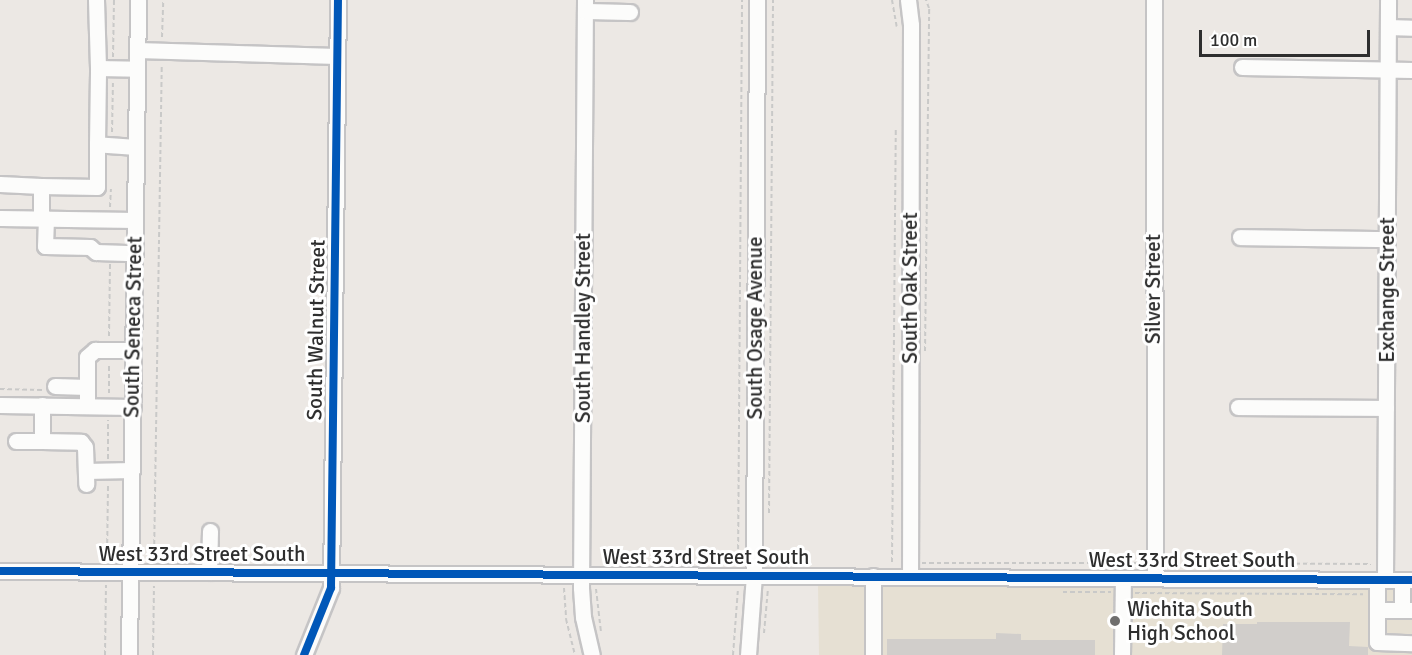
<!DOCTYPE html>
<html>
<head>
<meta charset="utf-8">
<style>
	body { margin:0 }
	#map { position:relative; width:1412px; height:655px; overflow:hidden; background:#ece8e4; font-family:Signika,sans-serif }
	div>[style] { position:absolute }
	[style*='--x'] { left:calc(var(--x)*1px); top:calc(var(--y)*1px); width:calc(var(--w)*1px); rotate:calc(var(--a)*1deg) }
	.education>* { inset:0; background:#e6e0d3 }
	.building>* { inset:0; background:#d1cecb }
	.path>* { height:2px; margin-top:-1px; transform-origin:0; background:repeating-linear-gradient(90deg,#c9c9c8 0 4.5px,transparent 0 7.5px) }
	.roads { filter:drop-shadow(2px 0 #c5c4c5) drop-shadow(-2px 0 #c5c4c5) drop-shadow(0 2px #c5c4c5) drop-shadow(0 -2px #c5c4c5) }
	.minor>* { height:15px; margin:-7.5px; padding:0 7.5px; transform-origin:7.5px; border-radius:7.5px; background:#fcfcfb }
	.cycleway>* { height:8px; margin:-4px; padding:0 4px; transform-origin:4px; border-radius:4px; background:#0057b8 }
	.dots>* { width:16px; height:16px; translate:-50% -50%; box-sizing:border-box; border:3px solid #fff; border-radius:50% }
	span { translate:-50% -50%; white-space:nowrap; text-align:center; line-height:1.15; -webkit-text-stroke:6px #fff; paint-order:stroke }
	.street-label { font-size:21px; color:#2e2e2e }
	.poi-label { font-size:21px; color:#2e2e2e }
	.left { translate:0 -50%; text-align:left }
	.scale { position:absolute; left:1199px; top:30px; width:171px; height:27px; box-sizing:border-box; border:3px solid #2e2e2e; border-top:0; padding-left:8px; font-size:18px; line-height:21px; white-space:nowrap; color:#2e2e2e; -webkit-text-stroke:4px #fff; paint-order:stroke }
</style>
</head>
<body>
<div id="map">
	<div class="education">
		<div style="clip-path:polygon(818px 584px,1412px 587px,1412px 655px,819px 655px)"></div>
	</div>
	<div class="building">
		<div style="clip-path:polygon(1257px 622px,1350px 622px,1349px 646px,1368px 647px,1368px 655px,1222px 655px,1223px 624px,1257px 624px)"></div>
		<div style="clip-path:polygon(996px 633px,1021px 634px,1021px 640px,1095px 640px,1095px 655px,887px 655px,887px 639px,996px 639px)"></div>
	</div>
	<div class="path">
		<div style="--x:892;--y:0;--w:27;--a:80"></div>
		<div style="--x:162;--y:37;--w:37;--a:-88"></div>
		<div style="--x:113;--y:57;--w:57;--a:-89"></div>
		<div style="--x:112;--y:132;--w:51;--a:-88.9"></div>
		<div style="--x:110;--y:207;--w:18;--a:-87"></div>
		<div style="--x:109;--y:336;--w:72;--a:-89.2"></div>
		<div style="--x:925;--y:351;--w:343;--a:-89.3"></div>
		<div style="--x:929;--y:8;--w:9;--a:-111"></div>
		<div style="--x:0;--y:389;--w:42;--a:1.4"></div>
		<div style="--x:109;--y:393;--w:30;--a:-90"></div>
		<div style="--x:108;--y:459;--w:39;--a:-90"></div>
		<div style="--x:769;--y:513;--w:513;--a:-89.55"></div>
		<div style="--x:107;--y:558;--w:75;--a:-89.2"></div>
		<div style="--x:154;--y:559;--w:495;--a:-89.1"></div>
		<div style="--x:892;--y:562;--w:434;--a:-89.5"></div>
		<div style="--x:922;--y:563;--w:219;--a:0"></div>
		<div style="--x:1168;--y:563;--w:203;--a:0.3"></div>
		<div style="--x:738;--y:564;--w:564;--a:-89.59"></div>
		<div style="--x:564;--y:588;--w:31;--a:86"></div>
		<div style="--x:566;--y:619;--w:37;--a:76"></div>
		<div style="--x:596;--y:589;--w:43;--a:83.4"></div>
		<div style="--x:1063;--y:592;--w:48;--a:0"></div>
		<div style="--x:1135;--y:593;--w:228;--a:0.3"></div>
		<div style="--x:764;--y:633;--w:45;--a:-84.9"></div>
		<div style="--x:105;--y:655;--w:70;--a:-89.2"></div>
		<div style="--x:153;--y:655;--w:69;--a:-89.2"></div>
		<div style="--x:733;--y:655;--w:67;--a:-85.7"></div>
	</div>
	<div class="roads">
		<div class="minor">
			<div style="--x:96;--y:0;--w:68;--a:88.3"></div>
			<div style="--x:585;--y:0;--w:588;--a:90.39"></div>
			<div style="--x:581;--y:588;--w:29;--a:86"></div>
			<div style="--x:583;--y:617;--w:39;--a:77"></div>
			<div style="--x:908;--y:0;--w:25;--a:83"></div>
			<div style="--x:911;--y:25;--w:552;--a:90.1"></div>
			<div style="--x:1154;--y:0;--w:578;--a:89.9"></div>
			<div style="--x:585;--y:11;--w:45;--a:1.3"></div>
			<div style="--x:1388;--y:27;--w:24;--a:2"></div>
			<div style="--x:137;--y:50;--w:200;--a:1.7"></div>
			<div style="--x:1242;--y:67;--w:170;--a:1"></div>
			<div style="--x:136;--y:147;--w:39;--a:-176"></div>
			<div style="--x:97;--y:144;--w:76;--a:-89.2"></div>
			<div style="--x:98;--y:68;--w:39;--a:1"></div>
			<div style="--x:0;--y:184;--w:41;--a:2.8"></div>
			<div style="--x:0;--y:218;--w:135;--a:0.8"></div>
			<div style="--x:41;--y:218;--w:32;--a:-90"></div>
			<div style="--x:41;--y:186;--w:56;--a:1"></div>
			<div style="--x:97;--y:187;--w:43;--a:-90"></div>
			<div style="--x:46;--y:218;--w:28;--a:92"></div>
			<div style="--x:45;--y:246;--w:45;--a:1.3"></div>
			<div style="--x:90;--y:247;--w:8;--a:40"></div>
			<div style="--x:96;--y:252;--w:38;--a:2"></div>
			<div style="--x:1240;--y:237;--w:146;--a:0.8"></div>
			<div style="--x:55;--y:386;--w:32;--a:2"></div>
			<div style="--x:0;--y:405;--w:133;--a:0.9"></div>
			<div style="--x:42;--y:405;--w:36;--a:90"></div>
			<div style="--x:42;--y:441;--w:39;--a:1"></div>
			<div style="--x:81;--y:442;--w:6;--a:51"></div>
			<div style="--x:85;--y:447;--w:37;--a:88"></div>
			<div style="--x:87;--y:405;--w:48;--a:-90"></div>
			<div style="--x:87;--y:357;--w:11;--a:-41"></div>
			<div style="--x:95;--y:350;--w:38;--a:0"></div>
			<div style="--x:1238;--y:407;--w:148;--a:0.4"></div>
			<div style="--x:16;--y:441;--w:26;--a:0"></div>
			<div style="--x:86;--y:471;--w:46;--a:-1.2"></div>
			<div style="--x:0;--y:571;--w:1412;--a:0.37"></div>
			<div style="--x:209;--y:572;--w:41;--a:-88.6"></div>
			<div style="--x:873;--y:576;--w:79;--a:90"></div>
			<div style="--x:1377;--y:580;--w:62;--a:90"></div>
			<div style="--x:1377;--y:642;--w:35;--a:2"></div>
			<div style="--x:1385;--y:580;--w:580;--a:-89.7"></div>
			<div style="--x:1377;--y:610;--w:35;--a:0"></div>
			<div style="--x:1402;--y:610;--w:30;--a:-90"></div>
			<div style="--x:129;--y:655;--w:655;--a:-89.21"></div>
			<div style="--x:304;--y:655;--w:72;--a:-68.1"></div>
			<div style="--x:331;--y:588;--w:588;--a:-89.32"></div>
			<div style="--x:748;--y:655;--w:80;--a:-85.7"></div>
			<div style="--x:754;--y:575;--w:575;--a:-89.7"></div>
			<div style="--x:1122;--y:655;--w:77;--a:-89.3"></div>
		</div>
	</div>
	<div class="cycleway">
		<div style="--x:0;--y:571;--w:1412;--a:0.37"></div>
		<div style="--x:304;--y:655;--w:72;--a:-68.1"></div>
		<div style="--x:331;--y:588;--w:588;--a:-89.32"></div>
	</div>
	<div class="dots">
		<div style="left:1115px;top:621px;background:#706f6e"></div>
	</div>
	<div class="street-label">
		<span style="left:910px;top:288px;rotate:-90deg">South Oak Street</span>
		<span style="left:1153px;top:289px;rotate:-90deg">Silver Street</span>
		<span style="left:1387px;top:290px;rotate:-90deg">Exchange Street</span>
		<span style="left:133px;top:327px;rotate:-89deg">South Seneca Street</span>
		<span style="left:583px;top:328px;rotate:-90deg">South Handley Street</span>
		<span style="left:755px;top:328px;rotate:-90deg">South Osage Avenue</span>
		<span style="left:316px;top:330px;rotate:-89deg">South Walnut Street</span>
		<span style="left:202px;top:554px">West 33rd Street South</span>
		<span style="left:706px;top:557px">West 33rd Street South</span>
		<span style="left:1192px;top:560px">West 33rd Street South</span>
	</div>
	<div class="poi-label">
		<span class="left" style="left:1127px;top:621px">Wichita South<br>High School</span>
	</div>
	<div class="scale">100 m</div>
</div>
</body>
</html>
